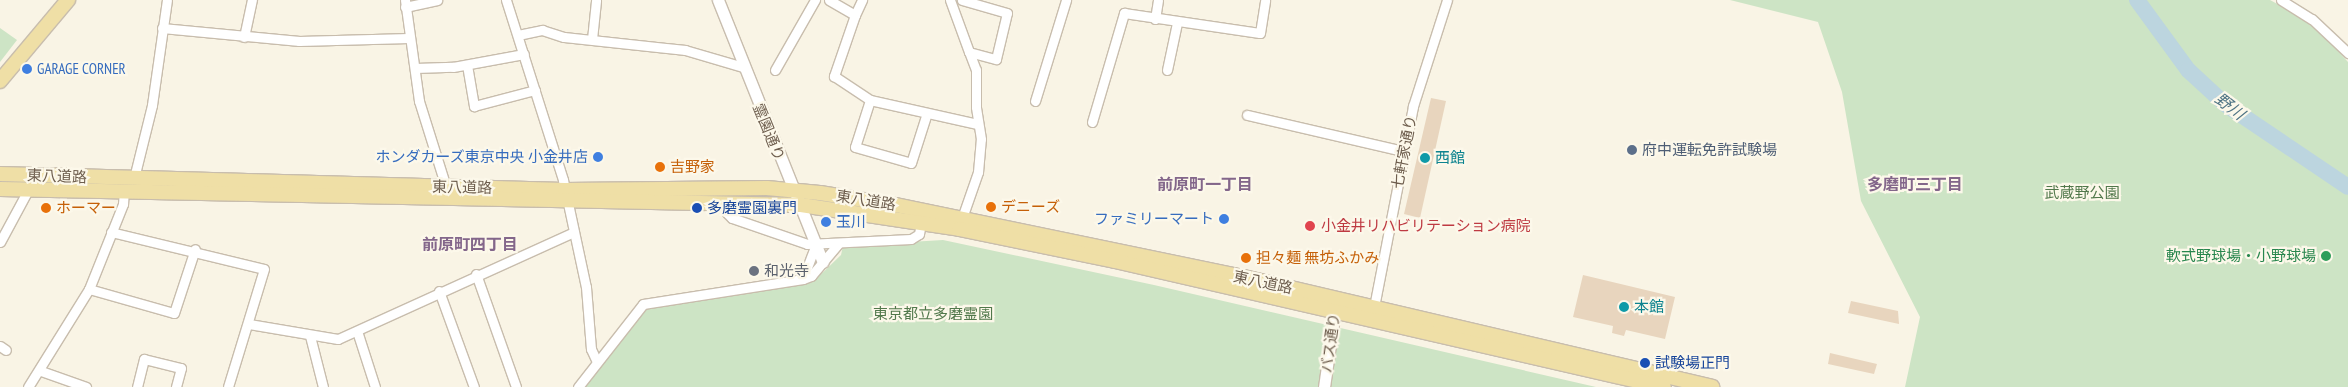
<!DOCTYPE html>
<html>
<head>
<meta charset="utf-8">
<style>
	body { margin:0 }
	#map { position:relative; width:2348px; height:387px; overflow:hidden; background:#f9f4e5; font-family:"PT Sans Narrow","Noto Sans JP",sans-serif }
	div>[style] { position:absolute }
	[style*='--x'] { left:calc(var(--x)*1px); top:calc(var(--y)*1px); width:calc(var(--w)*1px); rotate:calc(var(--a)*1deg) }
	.green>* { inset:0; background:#cde4c5 }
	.river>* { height:16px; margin:-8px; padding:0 8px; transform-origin:8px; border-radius:8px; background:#bcd5df }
	.building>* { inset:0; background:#e8d5be }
	.roads { filter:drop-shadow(1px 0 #c8bdad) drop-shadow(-1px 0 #c8bdad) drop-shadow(0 1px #c8bdad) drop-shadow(0 -1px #c8bdad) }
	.minor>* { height:9px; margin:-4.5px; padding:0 4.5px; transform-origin:4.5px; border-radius:4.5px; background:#fff }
	.tertiary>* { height:11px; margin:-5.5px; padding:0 5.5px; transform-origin:5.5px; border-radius:5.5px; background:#fff }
	.primary>* { height:14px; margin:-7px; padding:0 7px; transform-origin:7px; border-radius:7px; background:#efdfa6 }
	.dots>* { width:14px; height:14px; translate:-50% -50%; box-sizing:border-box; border:2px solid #fcf8ea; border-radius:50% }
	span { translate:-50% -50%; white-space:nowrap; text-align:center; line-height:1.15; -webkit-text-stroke:4.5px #fcf8ea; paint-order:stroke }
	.shop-label { font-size:15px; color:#366cbe }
	.left { translate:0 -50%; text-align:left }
	.right { translate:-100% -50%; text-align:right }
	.street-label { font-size:15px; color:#6e5e4e }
	.service-label { font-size:15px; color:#4e5e75 }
	.culture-label { font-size:15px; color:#0d838f }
	.food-label { font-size:15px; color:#c56008 }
	.park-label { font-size:15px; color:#51784b }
	.transit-label { font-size:15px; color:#164399 }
	.health-label { font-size:15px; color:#be3a42 }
	.leisure-label { font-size:15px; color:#27864d }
	.worship-label { font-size:15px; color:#5b616d }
	.water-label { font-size:16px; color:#4e7384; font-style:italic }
	.neighbourhood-label { font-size:16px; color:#83668a; font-weight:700 }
</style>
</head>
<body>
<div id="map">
	<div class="green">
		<div style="clip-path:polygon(1730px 0,2270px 0,2311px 22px,2348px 62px,2348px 387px,1905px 387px,1920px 317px,1861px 201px,1842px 92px,1818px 22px)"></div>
		<div style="clip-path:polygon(0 28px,17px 40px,0 62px)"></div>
		<div style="clip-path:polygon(943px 240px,1154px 285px,1596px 387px,583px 387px,648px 306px,813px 282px,841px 255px,843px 246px)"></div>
	</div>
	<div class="river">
		<div style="--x:2137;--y:0;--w:87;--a:53.9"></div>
		<div style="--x:2188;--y:70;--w:50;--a:42.6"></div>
		<div style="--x:2225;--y:104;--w:148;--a:34"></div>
	</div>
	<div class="building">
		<div style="clip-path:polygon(1431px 98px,1446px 101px,1420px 218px,1404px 214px)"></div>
		<div style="clip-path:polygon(1583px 275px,1675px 297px,1665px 339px,1626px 330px,1624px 336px,1612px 333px,1613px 326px,1573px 317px)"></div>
		<div style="clip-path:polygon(1851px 301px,1898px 311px,1899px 324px,1848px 313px)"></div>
		<div style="clip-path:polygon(1830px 353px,1877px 364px,1874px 374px,1828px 364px)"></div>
	</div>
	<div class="roads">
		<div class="minor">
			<div style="--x:405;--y:0;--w:102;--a:82.1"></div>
			<div style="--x:419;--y:101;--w:90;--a:72.6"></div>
			<div style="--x:506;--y:0;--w:189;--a:72.4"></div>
			<div style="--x:563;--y:180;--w:109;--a:77.9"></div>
			<div style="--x:586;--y:287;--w:62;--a:85.4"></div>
			<div style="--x:591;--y:349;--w:14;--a:65"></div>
			<div style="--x:829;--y:0;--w:30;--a:30"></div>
			<div style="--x:855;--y:15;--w:65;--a:109"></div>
			<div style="--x:834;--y:76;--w:43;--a:33.7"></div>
			<div style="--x:870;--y:100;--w:110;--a:12.6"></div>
			<div style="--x:950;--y:0;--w:55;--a:69.9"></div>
			<div style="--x:969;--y:52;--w:28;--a:15"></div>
			<div style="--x:996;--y:59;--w:47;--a:-76.6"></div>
			<div style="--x:1007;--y:13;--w:47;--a:-163.9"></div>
			<div style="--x:2281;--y:0;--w:36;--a:32"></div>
			<div style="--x:2312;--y:19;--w:50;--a:43.4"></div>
			<div style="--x:405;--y:7;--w:33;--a:-12"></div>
			<div style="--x:855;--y:15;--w:17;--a:-65"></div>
			<div style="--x:1155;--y:19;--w:19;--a:-81"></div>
			<div style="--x:162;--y:28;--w:138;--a:5.4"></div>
			<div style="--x:299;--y:41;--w:110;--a:-1.6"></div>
			<div style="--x:518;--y:35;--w:25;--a:-12"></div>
			<div style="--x:542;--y:30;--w:23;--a:18"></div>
			<div style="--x:564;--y:37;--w:122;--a:6.1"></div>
			<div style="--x:685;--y:50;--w:60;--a:16.3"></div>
			<div style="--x:244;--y:37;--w:38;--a:-78"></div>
			<div style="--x:592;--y:39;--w:39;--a:-84"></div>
			<div style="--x:467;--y:65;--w:42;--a:80.3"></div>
			<div style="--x:474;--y:106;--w:63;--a:-14.7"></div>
			<div style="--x:415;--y:68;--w:38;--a:-2"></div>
			<div style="--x:453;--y:67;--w:72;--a:-10.4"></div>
			<div style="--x:775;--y:70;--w:81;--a:-60.3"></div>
			<div style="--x:1167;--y:70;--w:48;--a:-78"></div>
			<div style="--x:870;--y:100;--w:49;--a:107.7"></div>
			<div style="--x:855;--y:147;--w:58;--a:15.9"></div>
			<div style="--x:911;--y:163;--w:52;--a:-72.3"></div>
			<div style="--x:1035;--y:101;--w:106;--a:-72.9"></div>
			<div style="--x:1247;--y:115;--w:160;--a:13"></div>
			<div style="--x:1092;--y:122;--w:114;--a:-73.6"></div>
			<div style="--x:1124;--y:13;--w:137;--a:8.4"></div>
			<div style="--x:1260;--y:33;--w:33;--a:-81"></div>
			<div style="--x:134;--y:178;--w:75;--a:-76.1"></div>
			<div style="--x:152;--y:105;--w:106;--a:-81.9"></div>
			<div style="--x:726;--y:203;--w:10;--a:84"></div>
			<div style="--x:727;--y:213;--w:7;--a:45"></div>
			<div style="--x:732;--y:218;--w:79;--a:19.1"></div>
			<div style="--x:807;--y:244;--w:104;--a:-2.8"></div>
			<div style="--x:911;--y:239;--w:9;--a:-32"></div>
			<div style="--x:919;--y:234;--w:11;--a:-80"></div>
			<div style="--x:962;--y:218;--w:49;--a:-70.8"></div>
			<div style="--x:978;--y:172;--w:33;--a:-85"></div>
			<div style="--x:981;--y:139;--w:32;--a:-99"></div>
			<div style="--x:976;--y:107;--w:37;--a:-90"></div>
			<div style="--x:976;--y:70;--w:19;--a:-111"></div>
			<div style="--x:111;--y:232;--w:157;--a:13.6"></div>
			<div style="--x:264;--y:269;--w:123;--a:107"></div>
			<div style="--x:0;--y:242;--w:59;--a:-61.7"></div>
			<div style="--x:476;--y:274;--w:120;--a:70.5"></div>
			<div style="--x:803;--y:278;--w:36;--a:-69"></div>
			<div style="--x:89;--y:289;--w:88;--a:15.8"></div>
			<div style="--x:174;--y:313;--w:67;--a:-71.8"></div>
			<div style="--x:439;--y:291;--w:102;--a:70"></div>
			<div style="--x:1374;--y:307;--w:205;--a:-79"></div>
			<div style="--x:1413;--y:106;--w:111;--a:-72.2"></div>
			<div style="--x:249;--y:324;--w:90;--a:9.6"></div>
			<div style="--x:338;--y:339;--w:259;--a:-24.4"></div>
			<div style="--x:357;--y:331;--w:59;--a:72.2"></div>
			<div style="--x:310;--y:336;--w:53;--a:75.7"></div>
			<div style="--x:0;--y:346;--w:7;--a:34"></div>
			<div style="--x:41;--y:371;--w:48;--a:19.6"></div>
			<div style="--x:28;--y:387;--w:115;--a:-58.1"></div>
			<div style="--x:89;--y:289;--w:92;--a:-68.2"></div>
			<div style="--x:123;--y:204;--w:14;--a:-86"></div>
			<div style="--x:137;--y:387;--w:29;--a:-76"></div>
			<div style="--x:144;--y:359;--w:38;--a:14"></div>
			<div style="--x:181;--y:368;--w:20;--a:105"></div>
			<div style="--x:578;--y:387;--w:105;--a:-51.9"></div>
			<div style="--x:643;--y:304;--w:162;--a:-8.9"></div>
			<div style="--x:803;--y:279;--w:9;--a:-21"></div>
			<div style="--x:811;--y:276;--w:43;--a:-49.7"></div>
		</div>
		<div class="tertiary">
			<div style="--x:718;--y:0;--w:282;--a:68.2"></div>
			<div style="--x:1324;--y:387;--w:85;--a:-81.9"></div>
		</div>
		<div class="primary">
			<div style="--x:0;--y:81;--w:106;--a:-50"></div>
			<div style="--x:0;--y:174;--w:565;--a:1.62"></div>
			<div style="--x:565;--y:190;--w:202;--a:-0.6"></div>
			<div style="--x:767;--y:188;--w:53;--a:5.4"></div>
			<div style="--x:820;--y:193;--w:77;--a:9"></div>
			<div style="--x:896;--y:205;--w:355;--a:11.7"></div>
			<div style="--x:1244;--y:277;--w:481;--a:13.2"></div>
			<div style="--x:0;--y:189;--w:801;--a:1.14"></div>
			<div style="--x:801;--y:205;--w:160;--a:8.6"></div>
			<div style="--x:959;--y:229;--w:159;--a:11.6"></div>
			<div style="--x:1115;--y:261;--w:563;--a:12.93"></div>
		</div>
	</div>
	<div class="dots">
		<div style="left:27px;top:69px;background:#3f7fe0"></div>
		<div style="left:1632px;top:150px;background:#5c6f8a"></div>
		<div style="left:598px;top:157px;background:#3f7fe0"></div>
		<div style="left:1425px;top:158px;background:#0f9aa8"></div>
		<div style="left:660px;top:167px;background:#e8710a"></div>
		<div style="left:991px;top:207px;background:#e8710a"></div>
		<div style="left:46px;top:208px;background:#e8710a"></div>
		<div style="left:697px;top:208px;background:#1a4fb4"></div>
		<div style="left:1224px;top:219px;background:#3f7fe0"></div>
		<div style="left:826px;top:222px;background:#3f7fe0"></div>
		<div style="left:1310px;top:226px;background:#e0444e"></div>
		<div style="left:2326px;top:256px;background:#2e9e5b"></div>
		<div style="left:1246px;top:258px;background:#e8710a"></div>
		<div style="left:754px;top:271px;background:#6b7280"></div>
		<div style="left:1624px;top:307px;background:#0f9aa8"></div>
		<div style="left:1645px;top:363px;background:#1a4fb4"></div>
	</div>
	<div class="shop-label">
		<span class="left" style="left:37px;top:69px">GARAGE CORNER</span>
		<span class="right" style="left:588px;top:157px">ホンダカーズ東京中央 小金井店</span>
		<span class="right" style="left:1214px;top:219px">ファミリーマート</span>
		<span class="left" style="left:836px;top:222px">玉川</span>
	</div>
	<div class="street-label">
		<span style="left:769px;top:132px;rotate:68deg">霊園通り</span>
		<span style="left:1404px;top:152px;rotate:-79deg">七軒家通り</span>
		<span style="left:57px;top:176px;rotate:2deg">東八道路</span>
		<span style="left:462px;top:187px;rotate:1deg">東八道路</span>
		<span style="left:866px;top:200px;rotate:9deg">東八道路</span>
		<span style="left:1263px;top:282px;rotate:12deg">東八道路</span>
		<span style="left:1330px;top:343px;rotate:-82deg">バス通り</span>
	</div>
	<div class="service-label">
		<span class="left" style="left:1642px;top:150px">府中運転免許試験場</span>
	</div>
	<div class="culture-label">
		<span class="left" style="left:1435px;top:158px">西館</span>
		<span class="left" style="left:1634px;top:307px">本館</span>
	</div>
	<div class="food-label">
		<span class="left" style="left:670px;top:167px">吉野家</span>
		<span class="left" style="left:1001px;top:207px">デニーズ</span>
		<span class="left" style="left:56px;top:208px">ホーマー</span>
		<span class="left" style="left:1256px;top:258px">担々麺 無坊ふかみ</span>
	</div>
	<div class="park-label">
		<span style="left:2082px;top:193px">武蔵野公園</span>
		<span style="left:933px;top:314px">東京都立多磨霊園</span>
	</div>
	<div class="transit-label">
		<span class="left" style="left:707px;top:208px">多磨霊園裏門</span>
		<span class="left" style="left:1655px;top:363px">試験場正門</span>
	</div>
	<div class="health-label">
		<span class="left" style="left:1321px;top:226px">小金井リハビリテーション病院</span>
	</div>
	<div class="leisure-label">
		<span class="right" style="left:2316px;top:256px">軟式野球場・小野球場</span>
	</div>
	<div class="worship-label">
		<span class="left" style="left:764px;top:271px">和光寺</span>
	</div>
	<div class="water-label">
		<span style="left:2230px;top:106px;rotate:37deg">野川</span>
	</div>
	<div class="neighbourhood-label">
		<span style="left:1205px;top:184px">前原町一丁目</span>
		<span style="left:1915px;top:184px">多磨町三丁目</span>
		<span style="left:470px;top:244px">前原町四丁目</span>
	</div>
</div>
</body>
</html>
